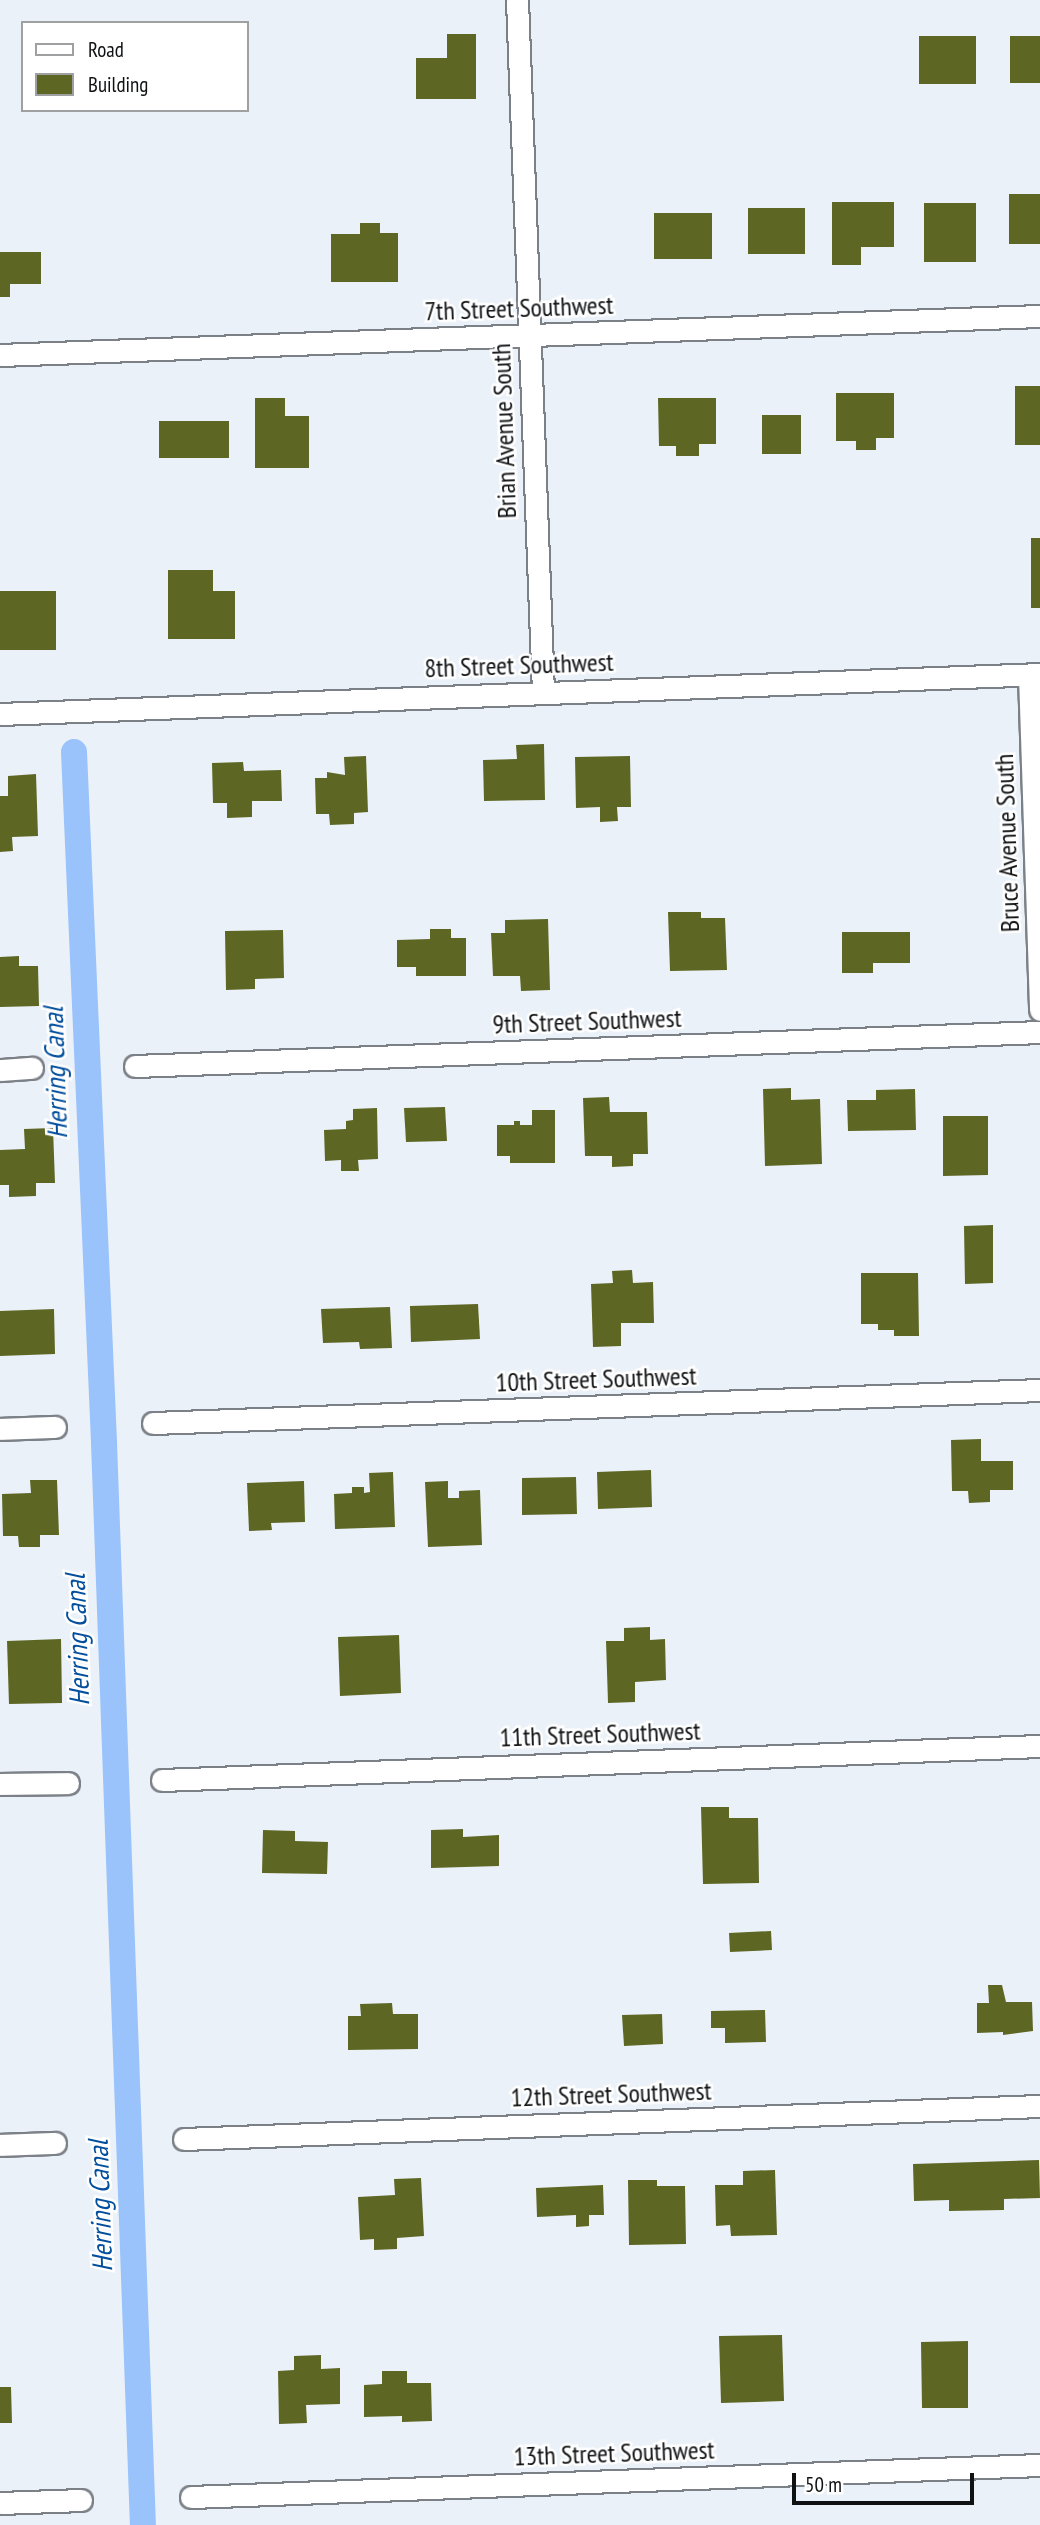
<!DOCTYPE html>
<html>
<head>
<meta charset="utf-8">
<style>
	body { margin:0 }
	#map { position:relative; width:1040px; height:2525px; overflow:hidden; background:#ebf1f8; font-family:"PT Sans Narrow",sans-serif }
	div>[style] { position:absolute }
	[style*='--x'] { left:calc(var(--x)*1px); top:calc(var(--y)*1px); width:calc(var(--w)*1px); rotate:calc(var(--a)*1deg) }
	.canal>* { height:26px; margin:-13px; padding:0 13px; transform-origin:13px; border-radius:13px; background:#99c3fa }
	.building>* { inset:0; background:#5d6623 }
	.roads { filter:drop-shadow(2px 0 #7c8087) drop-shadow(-2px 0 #7c8087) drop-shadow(0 2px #7c8087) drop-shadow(0 -2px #7c8087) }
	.minor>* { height:21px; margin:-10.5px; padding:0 10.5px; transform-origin:10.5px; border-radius:10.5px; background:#fff }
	span { translate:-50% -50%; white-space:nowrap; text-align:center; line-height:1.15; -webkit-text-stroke:5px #fff; paint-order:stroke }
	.street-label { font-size:26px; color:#0f1113 }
	.water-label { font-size:28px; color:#034f9d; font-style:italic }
	.legend { position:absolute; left:21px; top:21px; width:228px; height:91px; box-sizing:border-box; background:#fff; border:2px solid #9fa0a1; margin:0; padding:9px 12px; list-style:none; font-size:21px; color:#0f1113 }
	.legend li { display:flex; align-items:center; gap:14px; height:35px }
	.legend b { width:35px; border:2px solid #9fa0a1 }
	.scale { position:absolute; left:792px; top:2473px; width:182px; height:32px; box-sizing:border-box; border:4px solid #0f1113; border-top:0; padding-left:9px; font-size:21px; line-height:24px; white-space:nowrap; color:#0f1113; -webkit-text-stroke:5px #fff; paint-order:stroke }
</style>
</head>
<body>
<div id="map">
	<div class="canal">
		<div style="--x:74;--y:752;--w:692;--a:87.51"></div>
		<div style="--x:104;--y:1443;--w:1083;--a:87.94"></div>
	</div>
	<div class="building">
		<div style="clip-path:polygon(447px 34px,476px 34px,476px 99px,416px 99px,416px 58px,447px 58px)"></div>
		<div style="clip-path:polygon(919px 36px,976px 36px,976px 84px,919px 84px)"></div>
		<div style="clip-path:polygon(1010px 36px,1040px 36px,1040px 83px,1010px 83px)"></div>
		<div style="clip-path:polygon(1009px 194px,1040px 194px,1040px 244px,1009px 244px)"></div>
		<div style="clip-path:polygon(832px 202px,894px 202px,894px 247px,861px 247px,861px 265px,832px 265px)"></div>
		<div style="clip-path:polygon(924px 203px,976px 203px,976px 262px,924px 262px)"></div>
		<div style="clip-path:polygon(748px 208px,805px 208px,805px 254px,748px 254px)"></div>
		<div style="clip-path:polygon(654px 213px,712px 213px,712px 259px,654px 259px)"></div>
		<div style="clip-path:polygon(360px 223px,380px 223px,380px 233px,398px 233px,398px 282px,331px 282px,331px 234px,360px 234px)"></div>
		<div style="clip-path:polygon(0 252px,41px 252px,41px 284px,10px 284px,10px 297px,0 297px)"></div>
		<div style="clip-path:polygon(1015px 386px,1040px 386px,1040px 445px,1015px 445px)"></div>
		<div style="clip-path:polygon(836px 393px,894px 393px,894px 438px,876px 438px,876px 450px,856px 450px,856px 441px,836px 441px)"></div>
		<div style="clip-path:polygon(255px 398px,285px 398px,285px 416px,309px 416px,309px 468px,255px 468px)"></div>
		<div style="clip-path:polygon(658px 398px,716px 398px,716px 444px,699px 444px,699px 456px,676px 456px,676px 446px,659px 446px)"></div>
		<div style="clip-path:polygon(762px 415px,801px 415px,801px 454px,762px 454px)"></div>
		<div style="clip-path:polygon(159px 421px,229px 421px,229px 458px,159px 458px)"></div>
		<div style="clip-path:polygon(1031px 538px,1040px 538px,1040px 608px,1031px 608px)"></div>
		<div style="clip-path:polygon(168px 570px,213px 570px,213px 591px,235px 591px,235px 639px,168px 639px)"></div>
		<div style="clip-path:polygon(0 591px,56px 591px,56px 650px,0 650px)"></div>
		<div style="clip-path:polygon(544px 744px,545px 800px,484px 801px,483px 760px,517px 759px,516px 745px)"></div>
		<div style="clip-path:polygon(366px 756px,368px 812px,354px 813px,354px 824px,330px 825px,329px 814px,316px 814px,315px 778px,327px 778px,327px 772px,345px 775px,344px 757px)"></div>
		<div style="clip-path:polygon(630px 756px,631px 807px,617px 807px,618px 821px,600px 822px,600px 807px,576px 808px,575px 757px)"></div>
		<div style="clip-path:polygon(243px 762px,244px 771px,281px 770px,282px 801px,252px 801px,252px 817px,227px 818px,227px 803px,213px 803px,212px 763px)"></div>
		<div style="clip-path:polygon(36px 774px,38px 836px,12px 837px,13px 851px,0 852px,0 796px,8px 796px,8px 776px)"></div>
		<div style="clip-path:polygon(668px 912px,701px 912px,701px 918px,725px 918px,727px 970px,670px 971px)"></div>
		<div style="clip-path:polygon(548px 919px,550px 990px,521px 991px,520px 976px,493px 976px,491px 933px,505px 933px,505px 920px)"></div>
		<div style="clip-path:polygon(430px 929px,451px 929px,451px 938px,466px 938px,466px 976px,416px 976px,416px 967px,397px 967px,397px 940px,430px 939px)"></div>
		<div style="clip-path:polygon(283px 930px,284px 978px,255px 979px,255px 989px,226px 990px,225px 931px)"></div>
		<div style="clip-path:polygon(842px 932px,910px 932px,910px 963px,873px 963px,873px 973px,842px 973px)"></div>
		<div style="clip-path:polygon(19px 956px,19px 966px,38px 966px,39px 1006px,0 1007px,0 957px)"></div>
		<div style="clip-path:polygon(791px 1088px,791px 1100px,820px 1099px,822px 1164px,765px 1166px,763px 1089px)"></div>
		<div style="clip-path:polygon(915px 1089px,916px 1130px,848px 1131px,847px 1100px,876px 1100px,876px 1090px)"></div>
		<div style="clip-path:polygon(609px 1097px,610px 1112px,647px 1112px,648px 1154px,633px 1154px,633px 1166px,612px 1167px,612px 1156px,585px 1156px,583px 1098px)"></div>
		<div style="clip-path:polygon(445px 1107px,447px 1141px,406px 1142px,404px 1108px)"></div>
		<div style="clip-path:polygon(377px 1108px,378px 1159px,358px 1160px,359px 1171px,341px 1171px,341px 1160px,325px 1161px,324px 1130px,346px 1129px,346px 1121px,353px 1120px,353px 1109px)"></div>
		<div style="clip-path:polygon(532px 1110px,555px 1110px,555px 1163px,510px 1163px,510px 1156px,497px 1156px,497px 1125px,514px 1125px,514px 1121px,520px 1121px,520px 1125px,532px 1125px)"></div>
		<div style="clip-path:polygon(943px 1116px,988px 1116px,988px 1175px,943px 1176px)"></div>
		<div style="clip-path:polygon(53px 1128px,55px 1183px,36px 1183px,36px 1196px,9px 1197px,9px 1185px,0 1185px,0 1150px,25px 1149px,24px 1129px)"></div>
		<div style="clip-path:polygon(993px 1225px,993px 1283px,965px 1284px,964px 1226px)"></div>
		<div style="clip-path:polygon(632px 1270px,633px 1283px,653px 1282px,654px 1323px,621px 1323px,621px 1346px,593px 1347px,591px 1284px,613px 1283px,612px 1271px)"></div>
		<div style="clip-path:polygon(861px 1273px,918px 1273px,919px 1336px,894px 1336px,894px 1330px,878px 1330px,878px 1324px,861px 1324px)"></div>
		<div style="clip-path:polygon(478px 1304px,480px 1339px,411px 1342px,410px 1306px)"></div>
		<div style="clip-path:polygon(390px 1307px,392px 1348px,360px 1349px,359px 1342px,323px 1343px,321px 1309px)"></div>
		<div style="clip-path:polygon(54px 1309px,55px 1354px,0 1356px,0 1311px)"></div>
		<div style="clip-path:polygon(981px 1439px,981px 1461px,1013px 1461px,1013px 1490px,990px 1490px,990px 1502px,969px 1503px,968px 1491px,952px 1491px,951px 1440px)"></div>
		<div style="clip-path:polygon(651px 1470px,652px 1507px,598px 1509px,597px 1472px)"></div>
		<div style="clip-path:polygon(393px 1472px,395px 1527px,335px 1529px,334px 1494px,352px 1493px,352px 1487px,364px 1487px,364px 1493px,370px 1492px,369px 1473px)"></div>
		<div style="clip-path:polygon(576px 1477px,577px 1514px,522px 1515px,522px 1478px)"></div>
		<div style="clip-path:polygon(30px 1480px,57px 1480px,59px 1535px,40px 1535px,40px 1547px,19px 1547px,18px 1536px,3px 1536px,2px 1494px,31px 1493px)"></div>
		<div style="clip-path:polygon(304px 1481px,305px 1522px,271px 1523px,272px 1530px,249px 1531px,247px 1483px)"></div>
		<div style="clip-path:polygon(448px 1481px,448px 1498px,459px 1498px,459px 1491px,480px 1490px,482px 1545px,428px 1547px,425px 1482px)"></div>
		<div style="clip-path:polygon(650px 1627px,650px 1640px,665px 1639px,666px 1680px,635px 1682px,635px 1702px,608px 1703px,606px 1641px,624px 1641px,624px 1628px)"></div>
		<div style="clip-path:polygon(399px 1635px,401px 1693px,340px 1696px,338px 1637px)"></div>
		<div style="clip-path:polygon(61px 1639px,62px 1703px,9px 1704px,7px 1641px)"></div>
		<div style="clip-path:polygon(701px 1807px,729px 1807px,729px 1818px,758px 1818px,759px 1883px,703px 1884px)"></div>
		<div style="clip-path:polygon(463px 1829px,463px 1837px,499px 1835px,499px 1866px,431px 1868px,431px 1830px)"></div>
		<div style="clip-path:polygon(263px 1830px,295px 1831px,295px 1841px,328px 1842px,327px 1874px,262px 1873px)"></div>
		<div style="clip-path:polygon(771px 1931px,772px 1950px,730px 1952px,729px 1933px)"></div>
		<div style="clip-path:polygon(988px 1985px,1002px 1985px,1006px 2002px,1032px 2002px,1033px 2031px,1003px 2035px,1003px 2032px,977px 2033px,977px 2003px,989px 2003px)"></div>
		<div style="clip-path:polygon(392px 2003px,393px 2014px,418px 2014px,418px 2049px,348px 2050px,348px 2016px,361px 2016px,360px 2004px)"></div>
		<div style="clip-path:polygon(765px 2010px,766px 2042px,725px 2043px,725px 2028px,711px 2028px,711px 2011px)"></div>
		<div style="clip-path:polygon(662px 2014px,663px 2044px,624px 2046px,622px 2015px)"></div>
		<div style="clip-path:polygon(1039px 2160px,1040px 2198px,1004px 2199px,1004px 2210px,949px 2211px,949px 2200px,914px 2201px,913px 2164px)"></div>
		<div style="clip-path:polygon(775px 2170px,777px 2235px,731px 2236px,730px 2225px,716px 2226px,715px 2185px,743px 2185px,743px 2171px)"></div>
		<div style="clip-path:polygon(421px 2178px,424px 2236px,397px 2238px,397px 2249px,374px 2250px,374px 2239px,360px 2240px,358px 2197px,395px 2195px,394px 2179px)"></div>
		<div style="clip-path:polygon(628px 2180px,657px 2180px,657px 2186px,685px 2186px,686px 2244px,629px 2245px)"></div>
		<div style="clip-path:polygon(603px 2185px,604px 2215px,589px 2215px,589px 2226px,576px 2227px,576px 2215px,537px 2217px,536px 2188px)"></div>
		<div style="clip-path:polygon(782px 2335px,784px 2401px,721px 2403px,719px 2336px)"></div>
		<div style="clip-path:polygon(968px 2341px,968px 2408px,922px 2408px,921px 2342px)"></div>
		<div style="clip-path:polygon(321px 2355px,321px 2369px,340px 2368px,340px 2404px,306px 2405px,307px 2423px,279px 2424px,278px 2371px,294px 2370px,294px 2356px)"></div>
		<div style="clip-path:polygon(382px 2371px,407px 2371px,407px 2383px,431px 2383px,432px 2421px,402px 2422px,402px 2416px,364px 2417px,364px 2385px,382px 2384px)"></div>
		<div style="clip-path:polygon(0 2387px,11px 2387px,12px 2423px,0 2423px)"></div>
	</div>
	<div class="roads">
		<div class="minor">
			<div style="--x:517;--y:0;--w:692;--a:87.85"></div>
			<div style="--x:0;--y:355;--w:1041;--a:-2.15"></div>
			<div style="--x:1029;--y:675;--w:335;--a:88.1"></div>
			<div style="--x:0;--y:714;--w:1041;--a:-2.2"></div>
			<div style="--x:135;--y:1066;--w:906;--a:-2.15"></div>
			<div style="--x:0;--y:1070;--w:32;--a:-4"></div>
			<div style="--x:153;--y:1423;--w:888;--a:-2.13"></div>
			<div style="--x:0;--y:1429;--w:55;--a:-2.1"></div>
			<div style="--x:162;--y:1780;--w:879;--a:-2.22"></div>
			<div style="--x:0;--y:1784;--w:68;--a:-0.8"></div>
			<div style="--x:184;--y:2139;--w:857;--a:-2.21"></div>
			<div style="--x:0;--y:2145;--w:55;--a:-2.1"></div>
			<div style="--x:191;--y:2497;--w:850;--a:-2.16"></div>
			<div style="--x:0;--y:2503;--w:81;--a:-2.1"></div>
		</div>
	</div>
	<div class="street-label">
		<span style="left:519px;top:308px;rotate:-2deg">7th Street Southwest</span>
		<span style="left:504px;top:431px;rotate:-92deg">Brian Avenue South</span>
		<span style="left:519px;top:665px;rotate:-2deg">8th Street Southwest</span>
		<span style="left:1007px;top:843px;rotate:-92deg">Bruce Avenue South</span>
		<span style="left:587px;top:1021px;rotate:-2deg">9th Street Southwest</span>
		<span style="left:596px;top:1379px;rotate:-2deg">10th Street Southwest</span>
		<span style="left:600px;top:1734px;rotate:-2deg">11th Street Southwest</span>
		<span style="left:611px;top:2094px;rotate:-2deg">12th Street Southwest</span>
		<span style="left:614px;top:2453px;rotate:-2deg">13th Street Southwest</span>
	</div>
	<div class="water-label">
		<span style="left:55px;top:1073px;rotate:-92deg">Herring Canal</span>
		<span style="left:77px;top:1640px;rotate:-92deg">Herring Canal</span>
		<span style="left:100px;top:2206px;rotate:-92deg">Herring Canal</span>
	</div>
	<ul class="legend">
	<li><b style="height:9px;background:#fff"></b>Road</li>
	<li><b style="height:19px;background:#5d6623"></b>Building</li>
	</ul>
	<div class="scale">50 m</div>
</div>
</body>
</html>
